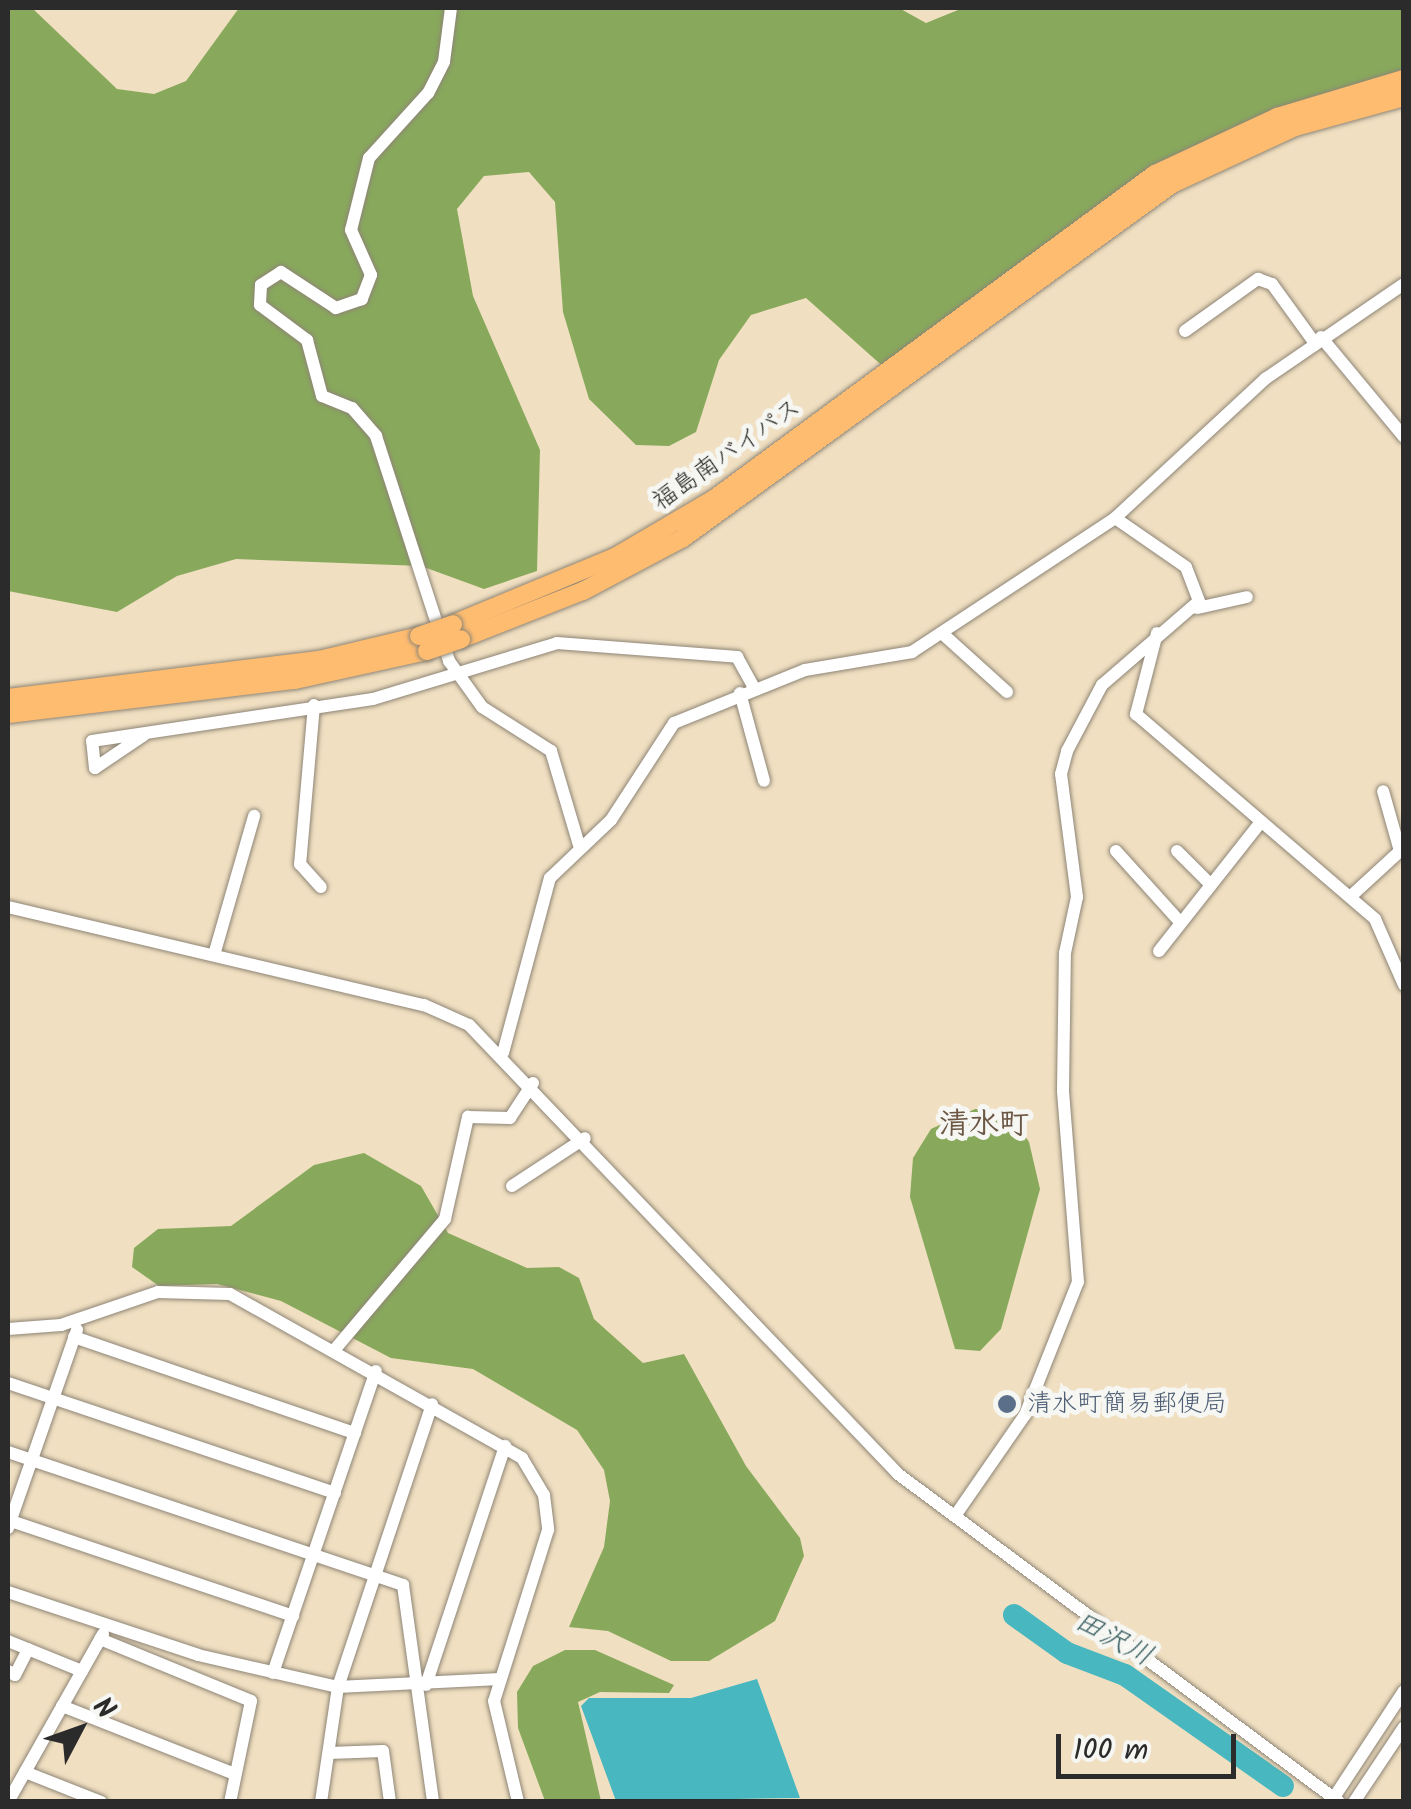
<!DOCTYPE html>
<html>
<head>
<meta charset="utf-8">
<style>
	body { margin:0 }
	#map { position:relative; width:1411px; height:1809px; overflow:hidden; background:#f0dfc1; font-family:Kalam,"Klee One",sans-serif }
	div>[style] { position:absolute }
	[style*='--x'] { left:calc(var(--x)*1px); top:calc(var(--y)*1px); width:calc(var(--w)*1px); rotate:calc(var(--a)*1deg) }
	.forest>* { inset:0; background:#88a95c }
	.water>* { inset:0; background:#48b7bf }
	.river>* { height:22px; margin:-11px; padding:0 11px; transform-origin:11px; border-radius:11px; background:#48b7bf }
	.roads { filter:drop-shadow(0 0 2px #8e8576) drop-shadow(0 0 2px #8e8576) }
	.minor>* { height:12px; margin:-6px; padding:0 6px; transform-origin:6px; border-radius:6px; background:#fff }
	.highway>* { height:18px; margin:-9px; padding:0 9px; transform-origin:9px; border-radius:9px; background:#febc70 }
	.bridges { filter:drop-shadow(0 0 2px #8e8576) drop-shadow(0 0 2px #8e8576) }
	.highway-bridge>* { height:18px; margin:-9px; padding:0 9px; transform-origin:9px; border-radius:9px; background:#febc70 }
	.dots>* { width:28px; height:28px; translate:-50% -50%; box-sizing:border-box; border:5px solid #f6f6f2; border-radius:50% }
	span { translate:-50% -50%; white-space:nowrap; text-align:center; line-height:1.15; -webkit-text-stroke:10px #f6f6f2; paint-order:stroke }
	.street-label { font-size:25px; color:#2b2b2b }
	.service-label { font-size:25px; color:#4e5e75 }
	.left { translate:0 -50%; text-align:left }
	.water-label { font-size:28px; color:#355c5f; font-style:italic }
	.quarter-label { font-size:30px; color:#6b5744; font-weight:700 }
	.frame { position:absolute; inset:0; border:10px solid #2b2b2b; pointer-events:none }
	.north { position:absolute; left:30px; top:1679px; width:100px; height:100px; -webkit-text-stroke:8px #f6f6f2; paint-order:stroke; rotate:49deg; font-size:28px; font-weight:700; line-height:40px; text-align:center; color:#2b2b2b }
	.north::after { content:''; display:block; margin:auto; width:35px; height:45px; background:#2b2b2b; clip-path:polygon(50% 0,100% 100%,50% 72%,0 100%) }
	.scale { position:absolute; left:1056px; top:1734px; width:180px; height:45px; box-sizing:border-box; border:5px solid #2b2b2b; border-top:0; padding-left:12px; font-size:30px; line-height:35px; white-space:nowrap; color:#2b2b2b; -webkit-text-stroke:8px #f6f6f2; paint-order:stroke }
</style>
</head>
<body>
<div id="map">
	<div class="forest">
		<div style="clip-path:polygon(8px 8px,32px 8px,117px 89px,154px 94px,186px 81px,239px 8px,899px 8px,926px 23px,963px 8px,1403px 8px,1403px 74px,1161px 168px,887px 370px,806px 298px,751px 315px,719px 360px,696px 432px,669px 446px,636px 445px,589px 399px,563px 312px,555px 202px,529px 172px,484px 176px,457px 209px,473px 296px,540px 450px,537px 571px,484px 589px,421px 566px,236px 559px,177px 576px,117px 612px,8px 591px)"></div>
		<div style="clip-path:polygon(975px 1109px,1008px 1111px,1029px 1142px,1040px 1189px,1001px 1329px,980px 1351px,955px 1349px,910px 1197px,913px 1158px,931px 1129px)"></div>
		<div style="clip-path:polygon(364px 1153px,421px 1186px,448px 1233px,527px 1268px,559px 1267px,579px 1278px,594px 1319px,643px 1363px,684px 1354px,746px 1466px,800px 1538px,804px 1556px,775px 1621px,709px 1661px,671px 1661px,608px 1631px,569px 1627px,604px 1547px,610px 1501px,604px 1470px,577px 1430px,473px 1369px,391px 1358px,281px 1301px,217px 1284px,159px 1286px,132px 1267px,134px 1248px,158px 1229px,231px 1226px,314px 1165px)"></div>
		<div style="clip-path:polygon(565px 1650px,595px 1650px,674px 1685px,669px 1693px,600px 1692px,578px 1702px,601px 1801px,545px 1801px,518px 1728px,517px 1692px,533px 1666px)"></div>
	</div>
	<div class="water">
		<div style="clip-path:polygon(757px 1679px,800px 1798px,616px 1801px,581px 1706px,589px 1698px,691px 1698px)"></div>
	</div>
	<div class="river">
		<div style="--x:1014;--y:1615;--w:65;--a:35.6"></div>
		<div style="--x:1067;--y:1653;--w:62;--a:20.8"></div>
		<div style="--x:1125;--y:1675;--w:193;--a:35.1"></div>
	</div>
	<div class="roads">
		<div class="minor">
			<div style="--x:451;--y:8;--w:54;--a:97.4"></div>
			<div style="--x:444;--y:62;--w:35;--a:117"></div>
			<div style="--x:428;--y:93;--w:88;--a:132.2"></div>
			<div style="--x:369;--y:158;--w:74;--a:104"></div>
			<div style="--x:351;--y:230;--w:49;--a:66"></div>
			<div style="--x:371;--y:275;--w:26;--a:111"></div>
			<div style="--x:362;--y:299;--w:28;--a:161"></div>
			<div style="--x:336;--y:308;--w:66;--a:-146.8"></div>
			<div style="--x:281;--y:272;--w:24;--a:147"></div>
			<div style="--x:261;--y:285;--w:20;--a:93"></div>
			<div style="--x:260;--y:305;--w:59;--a:36.7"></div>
			<div style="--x:307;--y:340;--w:58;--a:75"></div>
			<div style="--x:322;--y:396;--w:32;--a:22"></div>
			<div style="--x:352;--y:408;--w:37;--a:49"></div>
			<div style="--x:376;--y:436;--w:237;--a:72"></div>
			<div style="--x:449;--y:661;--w:57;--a:54.3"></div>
			<div style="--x:482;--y:707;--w:82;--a:32.5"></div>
			<div style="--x:551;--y:751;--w:98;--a:73.4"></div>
			<div style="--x:1185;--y:331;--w:90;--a:-35.5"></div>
			<div style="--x:1258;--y:279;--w:15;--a:20"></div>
			<div style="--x:1272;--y:284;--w:72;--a:54.1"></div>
			<div style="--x:1321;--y:337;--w:130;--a:50.3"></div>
			<div style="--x:1197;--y:608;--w:51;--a:-12.4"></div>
			<div style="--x:1157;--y:633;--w:84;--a:104.5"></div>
			<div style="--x:1136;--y:714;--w:315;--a:40.6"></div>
			<div style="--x:1375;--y:919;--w:72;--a:66.3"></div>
			<div style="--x:944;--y:635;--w:85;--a:42.1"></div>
			<div style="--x:740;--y:693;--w:91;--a:74.7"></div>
			<div style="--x:314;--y:705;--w:160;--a:95"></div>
			<div style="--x:300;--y:864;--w:31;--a:48"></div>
			<div style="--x:144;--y:735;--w:59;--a:146"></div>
			<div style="--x:95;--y:768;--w:27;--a:-96"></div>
			<div style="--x:92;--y:741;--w:284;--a:-8.5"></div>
			<div style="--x:373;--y:699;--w:192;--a:-16.9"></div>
			<div style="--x:557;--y:643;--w:181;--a:4.4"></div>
			<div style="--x:737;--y:657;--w:35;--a:61"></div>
			<div style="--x:1116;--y:851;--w:96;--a:48"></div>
			<div style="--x:1177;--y:851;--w:45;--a:45"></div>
			<div style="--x:1350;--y:897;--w:68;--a:-42.6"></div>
			<div style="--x:1400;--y:851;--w:62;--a:-105.8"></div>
			<div style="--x:8;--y:907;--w:427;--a:13.3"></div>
			<div style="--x:424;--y:1005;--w:49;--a:24"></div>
			<div style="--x:469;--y:1025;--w:621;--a:46.3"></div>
			<div style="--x:898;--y:1474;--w:550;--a:36.64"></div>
			<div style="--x:1159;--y:951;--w:164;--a:-51.7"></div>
			<div style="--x:214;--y:955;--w:145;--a:-73.9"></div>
			<div style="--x:503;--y:1053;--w:181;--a:-75"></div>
			<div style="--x:550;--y:878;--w:84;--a:-43.6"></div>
			<div style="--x:611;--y:820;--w:116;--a:-57"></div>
			<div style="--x:674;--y:723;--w:141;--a:-22"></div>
			<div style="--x:805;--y:670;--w:109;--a:-9.5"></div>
			<div style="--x:912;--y:652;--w:243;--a:-33.4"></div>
			<div style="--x:512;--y:1186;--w:87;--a:-33.3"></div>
			<div style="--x:8;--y:1329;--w:53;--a:-4.3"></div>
			<div style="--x:61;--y:1325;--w:102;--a:-18.8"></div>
			<div style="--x:158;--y:1292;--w:72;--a:1.6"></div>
			<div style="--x:230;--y:1294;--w:335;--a:29.3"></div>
			<div style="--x:522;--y:1458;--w:43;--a:59.3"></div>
			<div style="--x:544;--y:1495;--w:35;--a:83"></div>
			<div style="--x:548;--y:1530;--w:179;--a:107.5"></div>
			<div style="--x:494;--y:1701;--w:104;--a:76.6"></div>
			<div style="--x:74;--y:1337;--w:297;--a:18.9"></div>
			<div style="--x:336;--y:1348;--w:169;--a:-49.8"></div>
			<div style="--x:445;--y:1219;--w:105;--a:-77.3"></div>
			<div style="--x:468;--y:1117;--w:42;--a:1.4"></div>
			<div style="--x:510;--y:1118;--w:42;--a:-56.7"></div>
			<div style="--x:8;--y:1383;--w:345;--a:18.6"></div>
			<div style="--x:8;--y:1452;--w:417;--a:18.6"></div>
			<div style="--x:403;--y:1585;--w:219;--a:82.1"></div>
			<div style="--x:955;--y:1516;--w:123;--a:-55.3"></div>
			<div style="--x:1025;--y:1415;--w:143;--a:-68.3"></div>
			<div style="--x:1078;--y:1282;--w:192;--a:-94.5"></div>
			<div style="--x:1063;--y:1091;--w:138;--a:-89.2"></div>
			<div style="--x:1065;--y:953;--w:57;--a:-77.9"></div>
			<div style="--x:1077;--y:897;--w:124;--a:-97.4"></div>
			<div style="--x:1061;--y:774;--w:24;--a:-75"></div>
			<div style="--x:1067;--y:751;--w:75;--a:-62.1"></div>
			<div style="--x:1102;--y:685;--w:128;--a:-40.9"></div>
			<div style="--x:1199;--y:601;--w:36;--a:-111"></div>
			<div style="--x:1186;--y:567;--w:86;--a:-145.4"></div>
			<div style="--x:1115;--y:518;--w:205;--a:-42.8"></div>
			<div style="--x:1265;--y:379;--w:168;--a:-34.4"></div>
			<div style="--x:8;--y:1520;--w:301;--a:18.6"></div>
			<div style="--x:8;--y:1528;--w:210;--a:-70.8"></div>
			<div style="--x:8;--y:1592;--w:200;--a:18.3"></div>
			<div style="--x:198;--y:1655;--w:144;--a:12.9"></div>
			<div style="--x:338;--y:1687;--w:161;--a:-2.8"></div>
			<div style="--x:100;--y:1639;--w:163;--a:22.3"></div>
			<div style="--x:251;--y:1701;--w:103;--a:101.7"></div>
			<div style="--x:8;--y:1641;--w:80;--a:22.1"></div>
			<div style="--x:8;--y:1671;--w:8;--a:30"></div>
			<div style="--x:15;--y:1675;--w:29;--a:-63"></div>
			<div style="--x:273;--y:1673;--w:319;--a:-71.2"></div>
			<div style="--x:426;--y:1685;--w:252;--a:-71.7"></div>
			<div style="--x:62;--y:1706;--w:186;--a:21.5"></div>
			<div style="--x:329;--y:1753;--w:54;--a:-2.1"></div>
			<div style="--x:383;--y:1751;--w:51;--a:82.2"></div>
			<div style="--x:25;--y:1772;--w:82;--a:21.5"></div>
			<div style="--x:8;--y:1802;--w:193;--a:-60.5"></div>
			<div style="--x:321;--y:1802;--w:116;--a:-81.6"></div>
			<div style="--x:338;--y:1687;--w:298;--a:-71.6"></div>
			<div style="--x:1331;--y:1802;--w:133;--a:-56.7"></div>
			<div style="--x:1354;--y:1802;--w:90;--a:-56.3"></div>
		</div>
		<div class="highway">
			<div style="--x:453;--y:624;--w:175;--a:-22.5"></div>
			<div style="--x:615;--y:557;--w:115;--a:-30.4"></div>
			<div style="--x:714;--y:499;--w:548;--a:-36.39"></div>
			<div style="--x:1155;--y:174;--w:135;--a:-25"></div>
			<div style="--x:1277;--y:117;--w:133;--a:-16.7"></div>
			<div style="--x:461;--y:639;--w:131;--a:-21.5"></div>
			<div style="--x:583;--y:591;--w:113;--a:-27.9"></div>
			<div style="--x:683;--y:538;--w:604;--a:-35.9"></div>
			<div style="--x:1172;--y:184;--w:136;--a:-24.9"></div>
			<div style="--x:1295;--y:127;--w:113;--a:-15.4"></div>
			<div style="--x:8;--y:698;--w:313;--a:-7"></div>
			<div style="--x:319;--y:660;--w:103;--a:-13.5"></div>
			<div style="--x:8;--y:714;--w:289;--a:-6.8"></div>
			<div style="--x:295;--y:680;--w:135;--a:-12.4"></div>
		</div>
	</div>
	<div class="bridges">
		<div class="highway-bridge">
			<div style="--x:419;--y:636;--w:36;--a:-19"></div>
			<div style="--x:427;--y:651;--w:36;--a:-19"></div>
		</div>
	</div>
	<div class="dots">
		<div style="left:1007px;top:1404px;background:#5c6f8a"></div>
	</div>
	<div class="street-label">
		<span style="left:727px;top:455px;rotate:-35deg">福島南バイパス</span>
	</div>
	<div class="service-label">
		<span class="left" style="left:1027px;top:1404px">清水町簡易郵便局</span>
	</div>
	<div class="water-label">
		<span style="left:1113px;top:1640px;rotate:28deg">田沢川</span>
	</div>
	<div class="quarter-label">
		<span style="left:984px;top:1125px">清水町</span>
	</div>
	<div class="frame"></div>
	<div class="north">N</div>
	<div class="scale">100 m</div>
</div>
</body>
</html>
